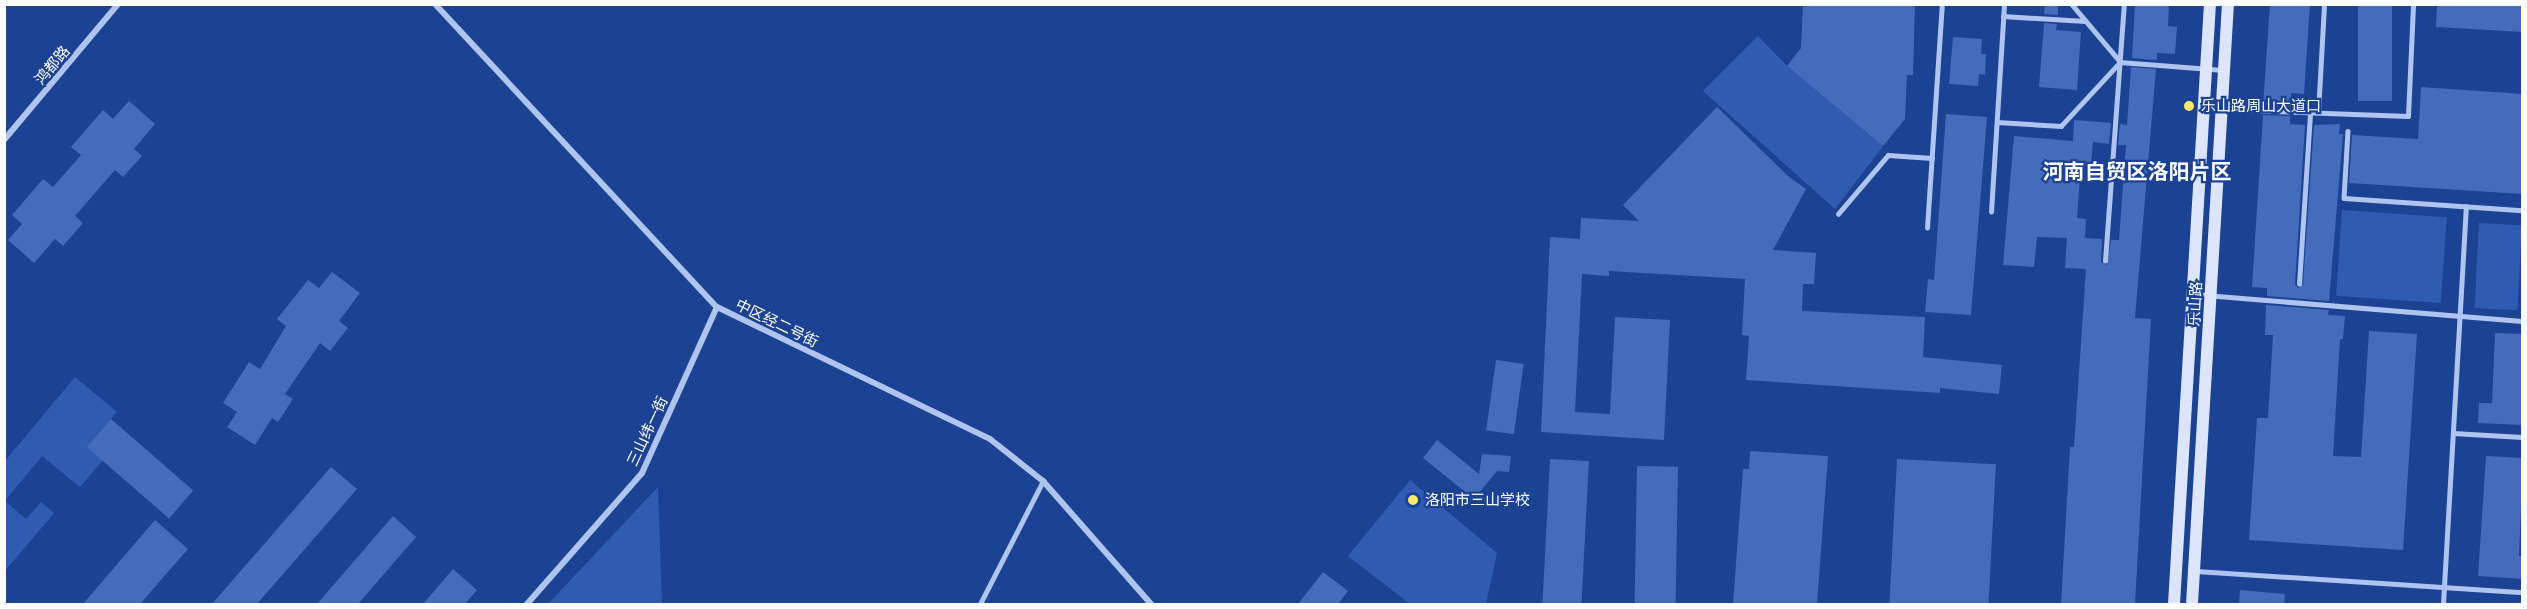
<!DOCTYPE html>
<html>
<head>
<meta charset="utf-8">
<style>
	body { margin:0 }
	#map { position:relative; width:2527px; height:609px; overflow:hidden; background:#1c4294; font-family:"PT Sans Narrow","Noto Sans SC",sans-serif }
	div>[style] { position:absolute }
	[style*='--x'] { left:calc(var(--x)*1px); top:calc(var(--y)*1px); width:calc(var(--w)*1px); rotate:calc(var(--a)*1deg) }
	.green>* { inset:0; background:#305bb2; transform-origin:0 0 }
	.building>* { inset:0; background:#456bbb; transform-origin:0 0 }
	.path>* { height:3px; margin-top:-1.5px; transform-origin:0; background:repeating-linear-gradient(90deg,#afc4ef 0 3px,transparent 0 7.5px) }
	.lane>* { height:4.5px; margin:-2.25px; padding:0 2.25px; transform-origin:2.25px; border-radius:2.25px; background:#afc4ef }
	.street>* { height:6px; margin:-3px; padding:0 3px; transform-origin:3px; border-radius:3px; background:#afc4ef }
	.secondary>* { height:12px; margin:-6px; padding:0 6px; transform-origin:6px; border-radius:6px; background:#dce5fb }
	.dots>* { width:16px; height:16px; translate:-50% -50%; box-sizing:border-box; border:3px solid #1c4294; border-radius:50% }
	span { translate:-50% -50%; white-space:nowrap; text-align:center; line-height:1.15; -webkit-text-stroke:4.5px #1c4294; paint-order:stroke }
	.street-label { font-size:15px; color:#fff }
	.poi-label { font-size:15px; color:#fff }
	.left { translate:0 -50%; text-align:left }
	.district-label { font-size:21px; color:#fff; font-weight:700 }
	.frame { position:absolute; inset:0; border:6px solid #fff; pointer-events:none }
</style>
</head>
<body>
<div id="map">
	<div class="green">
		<div style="clip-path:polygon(1758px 36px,1787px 66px,1883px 146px,1835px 209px,1703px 91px)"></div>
		<div style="left:2342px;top:210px;width:105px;height:86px;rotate:4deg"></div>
		<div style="left:2479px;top:223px;width:43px;height:85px;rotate:3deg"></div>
		<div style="clip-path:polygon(75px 377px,117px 412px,87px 447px,103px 460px,80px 487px,42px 456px,5px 501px,26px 519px,41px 502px,54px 513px,5px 571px,5px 461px)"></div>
		<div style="clip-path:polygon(1410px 480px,1497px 553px,1486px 604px,1410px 604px,1348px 556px)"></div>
		<div style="clip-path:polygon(658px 487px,662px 604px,548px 604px)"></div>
	</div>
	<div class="building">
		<div style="clip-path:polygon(1803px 4px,1915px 4px,1913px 75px,1907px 75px,1905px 119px,1883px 146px,1787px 66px,1801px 48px)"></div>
		<div style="clip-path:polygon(2045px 4px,2058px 4px,2058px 15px,2044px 14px)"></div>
		<div style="clip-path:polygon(2135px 4px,2169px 4px,2168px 26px,2177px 27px,2175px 54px,2157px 53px,2157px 60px,2132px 58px)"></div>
		<div style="clip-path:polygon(2270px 4px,2310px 4px,2304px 94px,2291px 93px,2291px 107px,2263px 106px)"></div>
		<div style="left:2358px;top:4px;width:34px;height:97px"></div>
		<div style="clip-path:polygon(2437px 4px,2523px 4px,2523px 32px,2436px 27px)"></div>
		<div style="clip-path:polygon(2044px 23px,2057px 24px,2056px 30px,2081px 32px,2077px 90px,2039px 87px)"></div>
		<div style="clip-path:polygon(1953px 37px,1982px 39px,1981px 54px,1986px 54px,1985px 75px,1979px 74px,1978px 86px,1949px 84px)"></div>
		<div style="clip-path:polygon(2131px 67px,2156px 69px,2135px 318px,2151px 319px,2135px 604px,2061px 604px,2070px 447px,2074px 447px,2086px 269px,2065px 268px,2067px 238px,2037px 237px,2034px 267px,2003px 265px,2014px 136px,2073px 141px,2074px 120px,2111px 123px,2109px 144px,2093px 142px,2091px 164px,2081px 164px,2077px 218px,2086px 219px,2085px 238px,2102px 239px,2101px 262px,2107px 265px,2111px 240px,2119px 240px,2126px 145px,2118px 145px,2120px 124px,2127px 125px)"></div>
		<div style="clip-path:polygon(2421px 87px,2523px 94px,2523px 194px,2349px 183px,2352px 135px,2418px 139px)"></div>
		<div style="clip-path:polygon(129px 101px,155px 124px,134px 149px,142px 156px,123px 177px,115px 170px,75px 216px,83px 223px,63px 246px,55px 239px,34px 263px,8px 240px,22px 224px,12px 215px,43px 179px,53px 187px,81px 155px,71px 147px,103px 110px,113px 119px)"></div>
		<div style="clip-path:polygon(1717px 107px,1788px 176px,1806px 189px,1773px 250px,1816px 253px,1814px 284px,1803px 284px,1802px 311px,1925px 317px,1923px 357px,2002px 365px,1999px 394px,1940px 388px,1940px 393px,1746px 380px,1749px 336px,1742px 335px,1745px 279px,1609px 271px,1609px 276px,1582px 274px,1575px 412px,1610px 414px,1615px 317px,1670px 320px,1664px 440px,1541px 432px,1550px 237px,1580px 239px,1581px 218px,1639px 221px,1623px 205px)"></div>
		<div style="clip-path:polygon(1946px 114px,1987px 117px,1971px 315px,1925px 312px,1928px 279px,1934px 280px)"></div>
		<div style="clip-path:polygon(2263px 115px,2290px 116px,2290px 124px,2305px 125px,2295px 284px,2298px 288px,2303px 284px,2314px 125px,2340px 124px,2339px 134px,2343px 134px,2329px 301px,2267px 296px,2267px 288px,2252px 287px)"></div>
		<div style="clip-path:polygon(332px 272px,360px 293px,339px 321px,348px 328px,330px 351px,320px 343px,285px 394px,293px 399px,278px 422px,272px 418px,255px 445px,227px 427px,237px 412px,223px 403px,249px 362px,260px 369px,286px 326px,277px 319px,308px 280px,319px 288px)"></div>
		<div style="clip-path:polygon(2266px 305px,2329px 310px,2328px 315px,2345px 316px,2343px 339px,2340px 339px,2333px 456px,2361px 457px,2369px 331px,2417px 334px,2403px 550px,2249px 540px,2257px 418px,2268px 418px,2273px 335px,2265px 335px)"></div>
		<div style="clip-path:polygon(2495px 333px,2523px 334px,2523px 425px,2478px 423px,2479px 403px,2492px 403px)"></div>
		<div style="left:1496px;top:360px;width:28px;height:71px;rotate:8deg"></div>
		<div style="left:111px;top:419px;width:109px;height:37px;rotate:41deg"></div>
		<div style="clip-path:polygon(1437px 440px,1479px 474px,1482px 454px,1511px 456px,1509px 472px,1497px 471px,1474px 499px,1423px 458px)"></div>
		<div style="clip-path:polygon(1750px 451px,1828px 456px,1817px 604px,1733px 604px,1743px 469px,1749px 469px)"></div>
		<div style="clip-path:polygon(2486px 456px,2523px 458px,2519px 556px,2523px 556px,2523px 579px,2478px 576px)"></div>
		<div style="left:1550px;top:459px;width:39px;height:145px;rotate:3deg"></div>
		<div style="left:1897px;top:459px;width:99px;height:145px;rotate:3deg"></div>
		<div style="left:1637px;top:466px;width:41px;height:138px;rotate:1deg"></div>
		<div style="clip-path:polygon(331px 467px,357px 489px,257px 604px,212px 604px)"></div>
		<div style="clip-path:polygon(393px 516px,416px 537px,358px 604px,317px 604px)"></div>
		<div style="clip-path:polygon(155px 520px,188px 549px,140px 604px,83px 604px)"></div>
		<div style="clip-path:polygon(453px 569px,477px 590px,465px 604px,423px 604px)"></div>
		<div style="clip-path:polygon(1323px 572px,1348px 591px,1338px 604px,1298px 604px)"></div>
		<div style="clip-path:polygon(2240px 590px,2285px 594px,2284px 604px,2239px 604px)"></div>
	</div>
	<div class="path">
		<div style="--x:4;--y:603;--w:2;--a:27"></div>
	</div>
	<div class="lane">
		<div style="--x:2003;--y:16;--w:82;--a:3.5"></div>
		<div style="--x:2120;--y:62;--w:103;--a:4.4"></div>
		<div style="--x:2223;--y:109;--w:185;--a:2.2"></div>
		<div style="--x:2408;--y:116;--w:112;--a:-87.4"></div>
		<div style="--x:2318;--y:113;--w:109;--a:-86.8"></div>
		<div style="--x:1997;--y:122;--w:64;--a:3.6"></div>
		<div style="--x:2061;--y:126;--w:87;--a:-47.3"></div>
		<div style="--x:2120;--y:62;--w:76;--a:-130.2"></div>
		<div style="--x:2348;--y:131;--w:67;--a:93.4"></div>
		<div style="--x:2344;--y:198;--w:178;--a:3.9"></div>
		<div style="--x:1991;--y:212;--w:208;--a:-86.4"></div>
		<div style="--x:1838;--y:214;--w:77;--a:-49.7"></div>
		<div style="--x:1888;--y:155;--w:44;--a:3.9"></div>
		<div style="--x:1927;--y:228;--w:225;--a:-86.2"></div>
		<div style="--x:2105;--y:261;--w:258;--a:-85.8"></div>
		<div style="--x:2299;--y:284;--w:171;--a:-86.3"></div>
		<div style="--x:2193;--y:294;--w:330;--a:4.7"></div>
		<div style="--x:2453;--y:433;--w:69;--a:3.3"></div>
		<div style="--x:2196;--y:571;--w:327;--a:3.7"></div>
		<div style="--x:980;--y:604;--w:138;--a:-62.9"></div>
		<div style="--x:2443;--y:604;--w:398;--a:-86.7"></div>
	</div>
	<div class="street">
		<div style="--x:435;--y:4;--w:414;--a:47.1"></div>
		<div style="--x:717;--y:307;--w:303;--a:25.8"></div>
		<div style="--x:990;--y:439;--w:68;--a:38.4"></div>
		<div style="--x:1043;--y:481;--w:164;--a:48.7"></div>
		<div style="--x:4;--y:140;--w:177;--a:-50"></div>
		<div style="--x:527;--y:604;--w:174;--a:-48.7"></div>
		<div style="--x:642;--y:473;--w:182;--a:-65.7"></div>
	</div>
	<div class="secondary">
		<div style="--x:2174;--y:604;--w:601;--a:-86.57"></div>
		<div style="--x:2192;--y:604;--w:601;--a:-86.57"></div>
	</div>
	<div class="dots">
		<div style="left:2189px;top:106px;background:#ffe66d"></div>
		<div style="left:1413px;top:500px;background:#ffe66d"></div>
	</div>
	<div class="street-label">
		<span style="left:52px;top:65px;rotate:-50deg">鸿都路</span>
		<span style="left:2195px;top:304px;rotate:-87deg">乐山路</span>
		<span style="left:777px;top:323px;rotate:26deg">中区经二号街</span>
		<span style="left:647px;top:431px;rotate:-65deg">三山纬一街</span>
	</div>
	<div class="poi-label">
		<span class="left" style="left:2201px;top:106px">乐山路周山大道口</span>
		<span class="left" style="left:1425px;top:500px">洛阳市三山学校</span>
	</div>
	<div class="district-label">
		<span style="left:2137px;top:172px">河南自贸区洛阳片区</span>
	</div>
	<div class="frame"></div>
</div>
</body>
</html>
